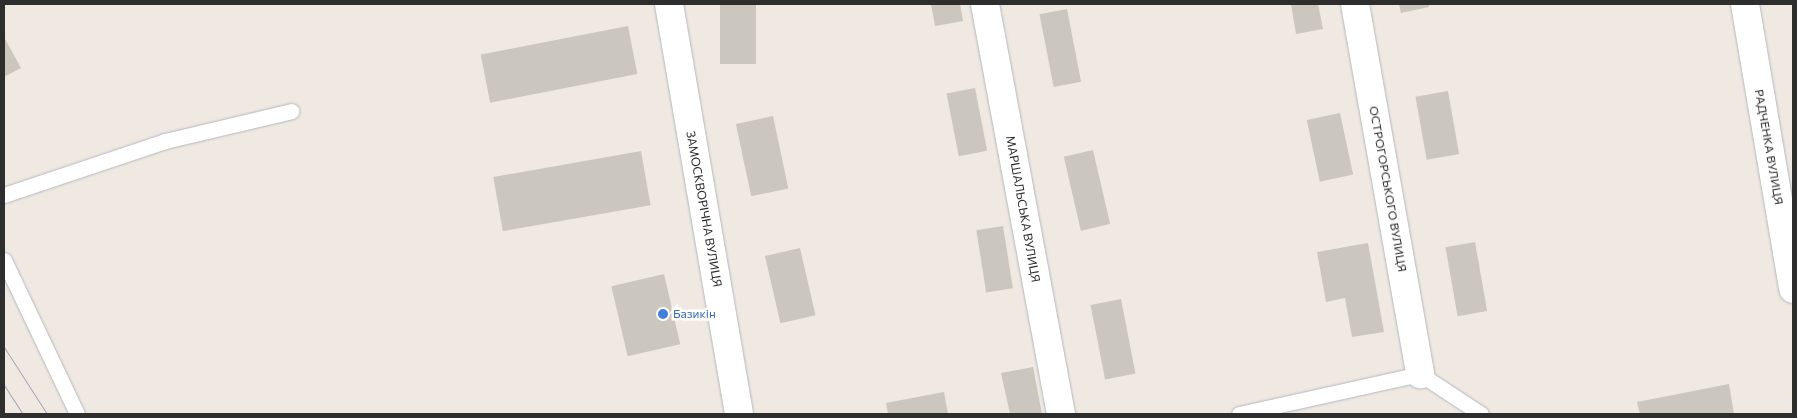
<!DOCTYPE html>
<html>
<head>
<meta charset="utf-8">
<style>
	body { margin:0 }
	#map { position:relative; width:1797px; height:418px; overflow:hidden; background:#efe9e1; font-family:Commissioner,sans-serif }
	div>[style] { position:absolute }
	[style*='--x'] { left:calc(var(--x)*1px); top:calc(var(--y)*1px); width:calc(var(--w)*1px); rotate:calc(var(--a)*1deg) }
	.building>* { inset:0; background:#cbc7bf; transform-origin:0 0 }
	.roads { filter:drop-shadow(0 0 1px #b4b7c1) drop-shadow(0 0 1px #b4b7c1) }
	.service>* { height:15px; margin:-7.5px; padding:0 7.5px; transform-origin:7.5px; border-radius:7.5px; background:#fff }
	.minor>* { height:28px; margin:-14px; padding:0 14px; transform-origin:14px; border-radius:14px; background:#fff }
	.tram>* { height:1px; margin:-0.5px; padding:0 0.5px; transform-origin:0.5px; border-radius:0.5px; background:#a3a6b8 }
	.dots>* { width:14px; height:14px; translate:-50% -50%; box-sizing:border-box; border:2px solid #fff; border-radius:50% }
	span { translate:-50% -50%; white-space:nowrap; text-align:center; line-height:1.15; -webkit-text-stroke:5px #fff; paint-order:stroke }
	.street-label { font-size:12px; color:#2e2e2e }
	.shop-label { font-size:12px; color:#366cbe }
	.left { translate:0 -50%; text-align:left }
	.frame { position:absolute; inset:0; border:5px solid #2e2e2e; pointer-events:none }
</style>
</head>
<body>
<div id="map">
	<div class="building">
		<div style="left:720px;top:4px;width:36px;height:60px"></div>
		<div style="clip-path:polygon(931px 4px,960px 4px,963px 21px,935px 26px)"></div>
		<div style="clip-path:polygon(1291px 4px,1318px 4px,1323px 29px,1296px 34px)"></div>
		<div style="clip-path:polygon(1399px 4px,1429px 4px,1429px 7px,1401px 13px)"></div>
		<div style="left:1067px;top:9px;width:74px;height:28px;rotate:79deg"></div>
		<div style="left:628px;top:26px;width:49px;height:150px;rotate:79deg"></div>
		<div style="clip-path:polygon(4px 37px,21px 68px,4px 77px)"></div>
		<div style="left:975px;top:88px;width:64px;height:29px;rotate:79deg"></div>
		<div style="left:1448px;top:91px;width:64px;height:33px;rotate:80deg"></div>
		<div style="left:1340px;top:113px;width:63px;height:34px;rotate:78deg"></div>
		<div style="left:773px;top:116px;width:74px;height:38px;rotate:78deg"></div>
		<div style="left:1093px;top:150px;width:76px;height:30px;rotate:77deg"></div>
		<div style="left:641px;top:151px;width:55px;height:150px;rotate:80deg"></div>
		<div style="left:1003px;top:226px;width:63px;height:27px;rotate:81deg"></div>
		<div style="left:1475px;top:242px;width:70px;height:30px;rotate:80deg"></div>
		<div style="clip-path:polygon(1368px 243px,1384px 332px,1352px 337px,1345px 298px,1326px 302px,1317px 252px)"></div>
		<div style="left:800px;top:248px;width:69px;height:36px;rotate:77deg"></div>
		<div style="left:664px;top:274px;width:72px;height:54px;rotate:77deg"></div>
		<div style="left:1121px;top:299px;width:76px;height:31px;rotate:79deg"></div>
		<div style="clip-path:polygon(1033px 367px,1042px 414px,1010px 414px,1001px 373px)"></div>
		<div style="clip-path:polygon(1729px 384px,1734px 414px,1640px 414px,1637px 402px)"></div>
		<div style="clip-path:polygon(944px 392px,948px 414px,888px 414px,886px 403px)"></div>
	</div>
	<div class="roads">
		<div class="service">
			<div style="--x:4;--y:195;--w:170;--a:-18.5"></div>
			<div style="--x:165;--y:141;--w:130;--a:-13.3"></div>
			<div style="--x:4;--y:260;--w:170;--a:64.6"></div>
			<div style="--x:1239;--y:414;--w:185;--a:-12.5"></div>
			<div style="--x:1420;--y:374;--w:73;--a:33.3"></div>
		</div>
		<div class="minor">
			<div style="--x:669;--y:4;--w:416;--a:80.3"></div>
			<div style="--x:985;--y:4;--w:417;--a:79.5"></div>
			<div style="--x:1355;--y:4;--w:376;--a:80"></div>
			<div style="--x:1745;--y:4;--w:289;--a:80.4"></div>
		</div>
	</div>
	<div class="tram">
		<div style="--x:4;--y:347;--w:80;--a:57.3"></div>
		<div style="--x:4;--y:385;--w:35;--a:57"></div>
	</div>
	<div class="dots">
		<div style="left:663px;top:314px;background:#3f7fe0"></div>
	</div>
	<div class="street-label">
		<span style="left:1769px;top:147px;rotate:80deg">РАДЧЕНКА ВУЛИЦЯ</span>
		<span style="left:1388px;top:189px;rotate:80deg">ОСТРОГОРСЬКОГО ВУЛИЦЯ</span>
		<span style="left:704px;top:209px;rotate:80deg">ЗАМОСКВОРІЧНА ВУЛИЦЯ</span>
		<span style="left:1023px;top:209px;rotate:80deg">МАРШАЛЬСЬКА ВУЛИЦЯ</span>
	</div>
	<div class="shop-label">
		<span class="left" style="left:673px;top:314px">Базикін</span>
	</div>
	<div class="frame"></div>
</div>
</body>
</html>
